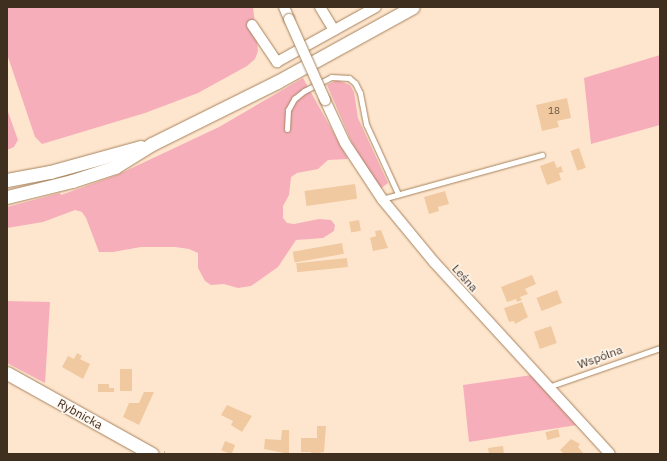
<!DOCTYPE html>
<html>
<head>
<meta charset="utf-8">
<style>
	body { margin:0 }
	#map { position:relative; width:667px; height:461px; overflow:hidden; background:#fee6ce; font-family:"IBM Plex Sans",sans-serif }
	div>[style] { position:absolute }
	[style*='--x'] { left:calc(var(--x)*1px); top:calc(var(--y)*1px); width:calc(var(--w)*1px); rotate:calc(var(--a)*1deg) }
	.green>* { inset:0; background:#f6aeba }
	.building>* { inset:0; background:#f0c9a1; transform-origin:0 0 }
	.path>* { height:2px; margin-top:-1px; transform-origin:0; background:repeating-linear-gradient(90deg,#c4ae99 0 1px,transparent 0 4px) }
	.roads { filter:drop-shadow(0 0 1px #a7835d) drop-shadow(0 0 1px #a7835d) }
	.service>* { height:5px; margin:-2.5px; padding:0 2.5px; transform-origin:2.5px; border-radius:2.5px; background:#fff }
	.minor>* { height:10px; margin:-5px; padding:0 5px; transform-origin:5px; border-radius:5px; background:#fff }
	.secondary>* { height:13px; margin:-6.5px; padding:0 6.5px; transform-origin:6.5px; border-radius:6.5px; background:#fff }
	.bridges { filter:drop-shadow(0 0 1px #a7835d) drop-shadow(0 0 1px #a7835d) }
	.minor-bridge>* { height:10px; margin:-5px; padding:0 5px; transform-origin:5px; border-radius:5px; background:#fff }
	span { translate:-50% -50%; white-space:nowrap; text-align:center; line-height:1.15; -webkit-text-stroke:3px #fef6ee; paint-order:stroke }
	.number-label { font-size:10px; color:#6a5640 }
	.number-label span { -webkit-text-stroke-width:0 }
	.street-label { font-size:12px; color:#3e2f1f }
	.frame { position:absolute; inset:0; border:8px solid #3e2f1f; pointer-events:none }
</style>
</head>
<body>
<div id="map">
	<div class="green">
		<div style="clip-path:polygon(7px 7px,253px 7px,258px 51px,255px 59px,247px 66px,198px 93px,145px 113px,42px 144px,35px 137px,7px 54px)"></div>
		<div style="clip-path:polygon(660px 55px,660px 125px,591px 144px,584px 78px)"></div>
		<div style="clip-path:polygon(303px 78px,348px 159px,328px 160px,318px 169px,297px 173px,291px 177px,289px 195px,283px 206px,283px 218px,287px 223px,294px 224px,319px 219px,331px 220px,335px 225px,334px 231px,323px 238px,296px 240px,278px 267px,251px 286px,238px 288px,224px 284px,211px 285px,205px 281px,198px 268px,198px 253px,189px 249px,175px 247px,141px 247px,113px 252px,99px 252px,86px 218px,82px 212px,75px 210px,43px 222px,7px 228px,7px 207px,60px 193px,61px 195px,117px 175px,219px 127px)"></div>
		<div style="clip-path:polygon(337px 80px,350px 85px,354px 92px,358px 118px,388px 183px,380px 189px,352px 143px,327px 85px)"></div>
		<div style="clip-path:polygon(7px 109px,18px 140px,14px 147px,7px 150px)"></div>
		<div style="clip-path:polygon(7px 301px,50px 302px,45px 383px,7px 363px)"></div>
		<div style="clip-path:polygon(532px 375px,577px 425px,469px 442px,463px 385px)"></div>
	</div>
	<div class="building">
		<div style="clip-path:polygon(567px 98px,571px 118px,557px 121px,559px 127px,542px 131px,536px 105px)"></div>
		<div style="left:579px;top:148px;width:21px;height:9px;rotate:71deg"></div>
		<div style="clip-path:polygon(554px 161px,557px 168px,561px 166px,563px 172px,559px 173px,561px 180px,547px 185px,540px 166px)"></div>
		<div style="left:355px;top:184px;width:15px;height:51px;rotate:82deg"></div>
		<div style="clip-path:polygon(445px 191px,449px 204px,438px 207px,439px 211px,429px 214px,424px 197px)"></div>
		<div style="left:359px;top:220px;width:11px;height:10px;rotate:80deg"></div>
		<div style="clip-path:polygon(381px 230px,388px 248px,373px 251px,370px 238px,376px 236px,375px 231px)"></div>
		<div style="left:342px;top:243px;width:11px;height:50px;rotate:80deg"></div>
		<div style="left:347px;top:258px;width:9px;height:51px;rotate:84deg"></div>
		<div style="clip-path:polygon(532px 275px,536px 284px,525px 289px,528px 294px,520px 297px,522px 300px,517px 302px,516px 299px,507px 302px,501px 287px)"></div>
		<div style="left:557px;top:290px;width:14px;height:22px;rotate:69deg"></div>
		<div style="clip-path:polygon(522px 302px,528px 317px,515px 324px,514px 321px,509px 322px,504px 308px)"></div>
		<div style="left:551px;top:326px;width:18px;height:18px;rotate:71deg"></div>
		<div style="clip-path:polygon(77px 353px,82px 356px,80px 359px,90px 364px,83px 379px,62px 367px,68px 356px,74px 359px)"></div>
		<div style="left:120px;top:369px;width:12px;height:22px"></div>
		<div style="clip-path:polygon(98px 384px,109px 384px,109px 388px,114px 388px,114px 392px,98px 392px)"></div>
		<div style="clip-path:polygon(144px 392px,154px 392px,139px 425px,123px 417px,129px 403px,139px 403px)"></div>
		<div style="clip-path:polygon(227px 405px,252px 416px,242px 432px,231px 425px,233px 421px,221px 415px)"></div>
		<div style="clip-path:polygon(317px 426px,326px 426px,324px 452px,311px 454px,311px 452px,301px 452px,301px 438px,317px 438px)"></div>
		<div style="left:558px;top:429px;width:8px;height:13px;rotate:76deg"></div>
		<div style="clip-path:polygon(282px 430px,289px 430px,289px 454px,264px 449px,265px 439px,281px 440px)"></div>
		<div style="clip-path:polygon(571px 439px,580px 444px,578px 447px,584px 454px,564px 454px,560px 450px)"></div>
		<div style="left:225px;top:441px;width:11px;height:10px;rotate:22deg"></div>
		<div style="clip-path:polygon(503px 446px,504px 454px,489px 454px,488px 448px)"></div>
	</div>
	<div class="path">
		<div style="--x:164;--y:452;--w:4;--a:27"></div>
	</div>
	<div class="roads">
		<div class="service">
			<div style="--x:287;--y:129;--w:19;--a:-87"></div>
			<div style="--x:288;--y:110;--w:13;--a:-61"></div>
			<div style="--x:294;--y:99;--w:13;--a:-39"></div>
			<div style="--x:304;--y:91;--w:30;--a:-27"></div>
			<div style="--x:331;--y:77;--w:18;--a:3"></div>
			<div style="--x:349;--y:78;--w:8;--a:40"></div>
			<div style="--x:355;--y:83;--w:11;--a:63"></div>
			<div style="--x:360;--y:93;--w:32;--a:79"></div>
			<div style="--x:366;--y:124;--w:77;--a:65.4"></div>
			<div style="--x:382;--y:199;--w:166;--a:-15.4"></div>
			<div style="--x:548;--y:387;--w:119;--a:-19.2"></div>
		</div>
		<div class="minor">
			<div style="--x:284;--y:7;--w:13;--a:67"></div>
			<div style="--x:320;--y:7;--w:27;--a:59"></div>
			<div style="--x:252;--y:25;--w:45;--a:56"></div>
			<div style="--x:277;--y:62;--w:113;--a:-29.1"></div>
			<div style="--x:325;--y:100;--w:47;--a:65.1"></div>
			<div style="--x:345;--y:143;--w:67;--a:56.5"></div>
			<div style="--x:382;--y:199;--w:82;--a:50.5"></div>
			<div style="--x:434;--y:262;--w:260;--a:47.5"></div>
		</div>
		<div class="secondary">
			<div style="--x:7;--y:180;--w:44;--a:-10.5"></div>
			<div style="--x:50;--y:172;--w:94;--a:-15.4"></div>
			<div style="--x:7;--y:197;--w:67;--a:-13.8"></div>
			<div style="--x:72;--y:181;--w:45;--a:-18"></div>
			<div style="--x:115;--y:167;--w:44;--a:-31.9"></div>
			<div style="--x:152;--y:144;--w:140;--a:-26.4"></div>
			<div style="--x:277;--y:82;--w:155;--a:-28.9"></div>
			<div style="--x:7;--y:373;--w:166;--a:29.2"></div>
		</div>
	</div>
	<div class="bridges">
		<div class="minor-bridge">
			<div style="--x:289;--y:19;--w:89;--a:66"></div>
		</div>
	</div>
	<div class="number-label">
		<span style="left:554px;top:111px">18</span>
	</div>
	<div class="street-label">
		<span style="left:465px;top:278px;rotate:48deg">Leśna</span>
		<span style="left:600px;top:357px;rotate:-20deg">Wspólna</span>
		<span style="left:80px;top:414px;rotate:29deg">Rybnicka</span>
	</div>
	<div class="frame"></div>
</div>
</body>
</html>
